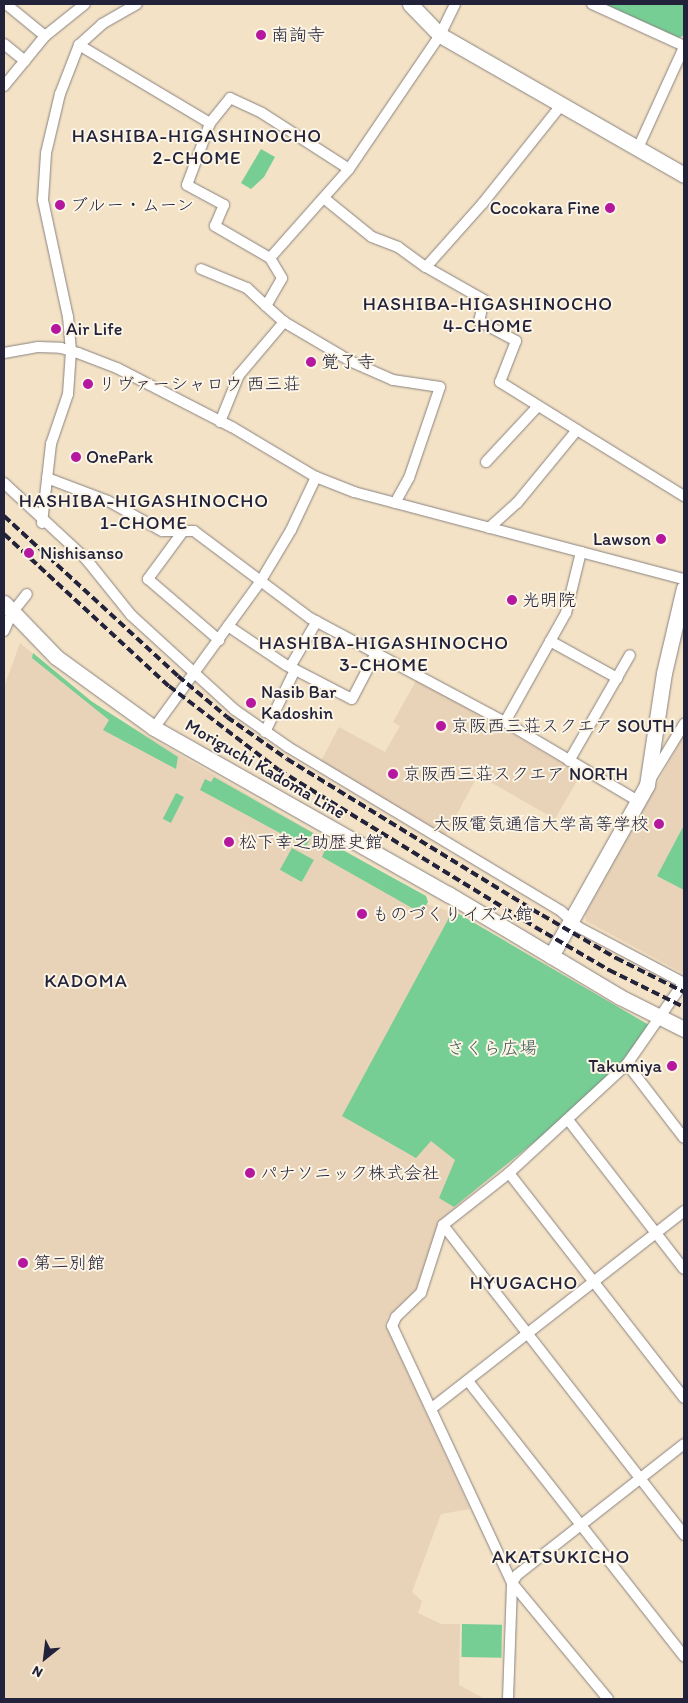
<!DOCTYPE html>
<html>
<head>
<meta charset="utf-8">
<style>
	body { margin:0 }
	#map { position:relative; width:688px; height:1703px; overflow:hidden; background:#f3e2c5; font-family:Itim,"Klee One",sans-serif }
	div>[style] { position:absolute }
	[style*='--x'] { left:calc(var(--x)*1px); top:calc(var(--y)*1px); width:calc(var(--w)*1px); rotate:calc(var(--a)*1deg) }
	.built>* { inset:0; background:#e9d3b8 }
	.green>* { inset:0; background:#76ce94; transform-origin:0 0 }
	.roads { filter:drop-shadow(0 0 1px #8a8280) drop-shadow(0 0 1px #8a8280) }
	.street>* { height:10px; margin:-5px; padding:0 5px; transform-origin:5px; border-radius:5px; background:#fff }
	.secondary>* { height:15px; margin:-7.5px; padding:0 7.5px; transform-origin:7.5px; border-radius:7.5px; background:#fff }
	.rail>* { height:4px; margin-top:-2px; transform-origin:0; background:repeating-linear-gradient(90deg,#22223b 0 8px,transparent 0 12px) }
	.dots>* { width:14px; height:14px; translate:-50% -50%; box-sizing:border-box; border:2px solid #fcf5e5; border-radius:50% }
	span { translate:-50% -50%; white-space:nowrap; text-align:center; line-height:1.15; -webkit-text-stroke:4px #fcf5e5; paint-order:stroke }
	.poi-label { font-size:18px; color:#22223b }
	.left { translate:0 -50%; text-align:left }
	.right { translate:-100% -50%; text-align:right }
	.street-label { font-size:18px; color:#22223b }
	.park-label { font-size:18px; color:#3f5e5a }
	.neighbourhood-label { font-size:19px; color:#22223b; letter-spacing:1px }
	.frame { position:absolute; inset:0; border:5px solid #22223b; pointer-events:none }
	.north { position:absolute; left:20px; top:1633px; width:50px; height:50px; -webkit-text-stroke:4px #fcf5e5; paint-order:stroke; rotate:209deg; font-size:14px; font-weight:700; line-height:20px; text-align:center; color:#22223b }
	.north::after { content:''; display:block; margin:auto; width:18px; height:22px; background:#22223b; clip-path:polygon(50% 0,100% 100%,50% 72%,0 100%) }
</style>
</head>
<body>
<div id="map">
	<div class="built">
		<div style="clip-path:polygon(20px 643px,101px 709px,425px 897px,427px 904px,459px 914px,623px 1060px,538px 1139px,439px 1221px,417px 1289px,388px 1317px,385px 1324px,470px 1509px,441px 1514px,412px 1592px,422px 1601px,418px 1613px,441px 1624px,460px 1624px,459px 1685px,485px 1699px,4px 1699px,4px 687px)"></div>
		<div style="clip-path:polygon(417px 679px,581px 774px,555px 819px,478px 775px,445px 836px,321px 761px,339px 727px,385px 752px,400px 726px,393px 722px)"></div>
		<div style="clip-path:polygon(684px 735px,684px 974px,586px 921px,585px 914px)"></div>
	</div>
	<div class="green">
		<div style="clip-path:polygon(604px 4px,684px 4px,684px 35px,679px 38px)"></div>
		<div style="clip-path:polygon(261px 149px,275px 157px,264px 177px,251px 189px,241px 183px)"></div>
		<div style="clip-path:polygon(33px 653px,91px 701px,178px 757px,176px 769px,103px 730px,109px 720px,32px 658px)"></div>
		<div style="clip-path:polygon(214px 777px,313px 833px,306px 847px,200px 790px,205px 779px,211px 782px)"></div>
		<div style="left:176px;top:793px;width:9px;height:29px;rotate:27deg"></div>
		<div style="clip-path:polygon(684px 825px,684px 890px,657px 876px)"></div>
		<div style="clip-path:polygon(328px 842px,426px 896px,428px 902px,421px 913px,322px 857px)"></div>
		<div style="left:292px;top:848px;width:25px;height:25px;rotate:29deg"></div>
		<div style="clip-path:polygon(451px 914px,459px 914px,649px 1025px,623px 1060px,576px 1108px,454px 1207px,439px 1198px,455px 1160px,431px 1141px,416px 1158px,342px 1116px)"></div>
		<div style="left:462px;top:1624px;width:40px;height:33px;rotate:1deg"></div>
	</div>
	<div class="roads">
		<div class="street">
			<div style="--x:6;--y:4;--w:50;--a:39.4"></div>
			<div style="--x:592;--y:4;--w:101;--a:24.5"></div>
			<div style="--x:4;--y:44;--w:27;--a:39"></div>
			<div style="--x:79;--y:45;--w:152;--a:30.8"></div>
			<div style="--x:4;--y:86;--w:65;--a:-50.6"></div>
			<div style="--x:45;--y:36;--w:51;--a:-38.7"></div>
			<div style="--x:638;--y:148;--w:111;--a:-65.5"></div>
			<div style="--x:325;--y:199;--w:60;--a:39"></div>
			<div style="--x:372;--y:237;--w:28;--a:21"></div>
			<div style="--x:398;--y:247;--w:34;--a:36"></div>
			<div style="--x:426;--y:267;--w:67;--a:29.6"></div>
			<div style="--x:484;--y:300;--w:22;--a:103"></div>
			<div style="--x:479;--y:321;--w:42;--a:28.4"></div>
			<div style="--x:516;--y:341;--w:44;--a:111.3"></div>
			<div style="--x:500;--y:382;--w:91;--a:31.9"></div>
			<div style="--x:270;--y:258;--w:64;--a:-149.8"></div>
			<div style="--x:215;--y:226;--w:23;--a:-67"></div>
			<div style="--x:224;--y:205;--w:42;--a:-151.6"></div>
			<div style="--x:187;--y:185;--w:66;--a:-69.6"></div>
			<div style="--x:210;--y:123;--w:32;--a:-51"></div>
			<div style="--x:230;--y:98;--w:35;--a:25"></div>
			<div style="--x:262;--y:113;--w:103;--a:32.8"></div>
			<div style="--x:426;--y:267;--w:86;--a:-48.3"></div>
			<div style="--x:483;--y:203;--w:127;--a:-51.4"></div>
			<div style="--x:201;--y:269;--w:50;--a:22.4"></div>
			<div style="--x:247;--y:288;--w:26;--a:43"></div>
			<div style="--x:4;--y:353;--w:35;--a:-10"></div>
			<div style="--x:38;--y:347;--w:23;--a:2"></div>
			<div style="--x:61;--y:348;--w:18;--a:16"></div>
			<div style="--x:78;--y:353;--w:42;--a:21"></div>
			<div style="--x:117;--y:368;--w:129;--a:27.2"></div>
			<div style="--x:232;--y:427;--w:98;--a:30.8"></div>
			<div style="--x:316;--y:477;--w:41;--a:21.5"></div>
			<div style="--x:354;--y:492;--w:341;--a:14.8"></div>
			<div style="--x:220;--y:422;--w:51;--a:-68"></div>
			<div style="--x:239;--y:375;--w:70;--a:-49.7"></div>
			<div style="--x:486;--y:462;--w:76;--a:-47.1"></div>
			<div style="--x:47;--y:478;--w:65;--a:20.7"></div>
			<div style="--x:108;--y:501;--w:62;--a:29.1"></div>
			<div style="--x:162;--y:531;--w:32;--a:0"></div>
			<div style="--x:194;--y:531;--w:145;--a:36.9"></div>
			<div style="--x:310;--y:618;--w:221;--a:28.1"></div>
			<div style="--x:505;--y:722;--w:155;--a:30.7"></div>
			<div style="--x:4;--y:483;--w:112;--a:42.8"></div>
			<div style="--x:86;--y:559;--w:72;--a:51.2"></div>
			<div style="--x:131;--y:615;--w:141;--a:42.4"></div>
			<div style="--x:235;--y:710;--w:65;--a:34.9"></div>
			<div style="--x:288;--y:747;--w:318;--a:31"></div>
			<div style="--x:561;--y:911;--w:23;--a:43"></div>
			<div style="--x:578;--y:927;--w:120;--a:27.8"></div>
			<div style="--x:395;--y:503;--w:29;--a:-61"></div>
			<div style="--x:409;--y:478;--w:96;--a:-71.2"></div>
			<div style="--x:440;--y:387;--w:48;--a:-171.5"></div>
			<div style="--x:393;--y:380;--w:45;--a:-156.3"></div>
			<div style="--x:352;--y:362;--w:79;--a:-149.5"></div>
			<div style="--x:284;--y:322;--w:24;--a:-138"></div>
			<div style="--x:266;--y:306;--w:32;--a:-60"></div>
			<div style="--x:282;--y:278;--w:23;--a:-121"></div>
			<div style="--x:270;--y:258;--w:119;--a:-48.4"></div>
			<div style="--x:349;--y:169;--w:162;--a:-55.8"></div>
			<div style="--x:440;--y:35;--w:34;--a:-64"></div>
			<div style="--x:42;--y:523;--w:80;--a:-83.5"></div>
			<div style="--x:51;--y:444;--w:53;--a:-71.2"></div>
			<div style="--x:68;--y:394;--w:43;--a:-86"></div>
			<div style="--x:71;--y:351;--w:34;--a:-95"></div>
			<div style="--x:68;--y:317;--w:120;--a:-102.1"></div>
			<div style="--x:43;--y:200;--w:47;--a:-86.3"></div>
			<div style="--x:46;--y:153;--w:61;--a:-76.7"></div>
			<div style="--x:60;--y:94;--w:53;--a:-68.8"></div>
			<div style="--x:79;--y:45;--w:31;--a:-42"></div>
			<div style="--x:102;--y:24;--w:40;--a:-29.7"></div>
			<div style="--x:489;--y:528;--w:38;--a:-42"></div>
			<div style="--x:517;--y:503;--w:94;--a:-50.6"></div>
			<div style="--x:577;--y:430;--w:126;--a:31.7"></div>
			<div style="--x:184;--y:530;--w:61;--a:126.3"></div>
			<div style="--x:148;--y:579;--w:94;--a:40.7"></div>
			<div style="--x:228;--y:626;--w:70;--a:33.9"></div>
			<div style="--x:286;--y:665;--w:74;--a:27.3"></div>
			<div style="--x:352;--y:699;--w:52;--a:-62.4"></div>
			<div style="--x:4;--y:631;--w:20;--a:-66"></div>
			<div style="--x:12;--y:613;--w:24;--a:-52"></div>
			<div style="--x:550;--y:641;--w:77;--a:28.9"></div>
			<div style="--x:290;--y:667;--w:53;--a:-59.6"></div>
			<div style="--x:505;--y:722;--w:125;--a:-60.8"></div>
			<div style="--x:566;--y:613;--w:63;--a:-76.2"></div>
			<div style="--x:154;--y:728;--w:180;--a:-54"></div>
			<div style="--x:260;--y:582;--w:61;--a:-59.2"></div>
			<div style="--x:291;--y:530;--w:59;--a:-64.7"></div>
			<div style="--x:265;--y:732;--w:69;--a:-64.2"></div>
			<div style="--x:569;--y:761;--w:122;--a:-60.1"></div>
			<div style="--x:650;--y:780;--w:66;--a:-58.7"></div>
			<div style="--x:627;--y:1064;--w:93;--a:52.4"></div>
			<div style="--x:569;--y:1121;--w:187;--a:52.2"></div>
			<div style="--x:509;--y:1173;--w:285;--a:52.1"></div>
			<div style="--x:443;--y:1225;--w:393;--a:52.1"></div>
			<div style="--x:468;--y:1381;--w:350;--a:51.9"></div>
			<div style="--x:432;--y:1408;--w:320;--a:-38"></div>
			<div style="--x:508;--y:1699;--w:116;--a:-88"></div>
			<div style="--x:512;--y:1583;--w:9;--a:-58"></div>
			<div style="--x:517;--y:1575;--w:212;--a:-38.1"></div>
			<div style="--x:608;--y:1699;--w:151;--a:-129.6"></div>
			<div style="--x:512;--y:1583;--w:284;--a:-115"></div>
			<div style="--x:392;--y:1326;--w:10;--a:-66"></div>
			<div style="--x:396;--y:1317;--w:35;--a:-44"></div>
			<div style="--x:421;--y:1293;--w:71;--a:-72.1"></div>
			<div style="--x:443;--y:1225;--w:84;--a:-38.2"></div>
			<div style="--x:509;--y:1173;--w:161;--a:-42.7"></div>
			<div style="--x:627;--y:1064;--w:100;--a:-55.2"></div>
		</div>
		<div class="secondary">
			<div style="--x:410;--y:4;--w:43;--a:45.9"></div>
			<div style="--x:440;--y:35;--w:281;--a:29.8"></div>
			<div style="--x:4;--y:603;--w:75;--a:46.1"></div>
			<div style="--x:56;--y:657;--w:121;--a:35.9"></div>
			<div style="--x:154;--y:728;--w:338;--a:29.5"></div>
			<div style="--x:448;--y:894;--w:200;--a:30.9"></div>
			<div style="--x:620;--y:997;--w:72;--a:26.6"></div>
			<div style="--x:551;--y:956;--w:196;--a:-60.7"></div>
			<div style="--x:647;--y:785;--w:113;--a:-81.4"></div>
			<div style="--x:664;--y:673;--w:87;--a:-76.8"></div>
		</div>
	</div>
	<div class="rail">
		<div style="--x:4;--y:516;--w:236;--a:42.6"></div>
		<div style="--x:178;--y:676;--w:64;--a:39.9"></div>
		<div style="--x:227;--y:717;--w:73;--a:35"></div>
		<div style="--x:287;--y:759;--w:299;--a:31.5"></div>
		<div style="--x:542;--y:915;--w:86;--a:30.2"></div>
		<div style="--x:616;--y:958;--w:76;--a:26.6"></div>
		<div style="--x:4;--y:534;--w:224;--a:42.7"></div>
		<div style="--x:169;--y:686;--w:138;--a:37.4"></div>
		<div style="--x:279;--y:770;--w:300;--a:31.5"></div>
		<div style="--x:535;--y:927;--w:86;--a:30.2"></div>
		<div style="--x:609;--y:970;--w:84;--a:26.3"></div>
	</div>
	<div class="dots">
		<div style="left:261px;top:35px;background:#b5179e"></div>
		<div style="left:60px;top:205px;background:#b5179e"></div>
		<div style="left:610px;top:208px;background:#b5179e"></div>
		<div style="left:56px;top:329px;background:#b5179e"></div>
		<div style="left:311px;top:362px;background:#b5179e"></div>
		<div style="left:88px;top:384px;background:#b5179e"></div>
		<div style="left:76px;top:457px;background:#b5179e"></div>
		<div style="left:661px;top:539px;background:#b5179e"></div>
		<div style="left:29px;top:553px;background:#b5179e"></div>
		<div style="left:512px;top:600px;background:#b5179e"></div>
		<div style="left:251px;top:703px;background:#b5179e"></div>
		<div style="left:441px;top:726px;background:#b5179e"></div>
		<div style="left:393px;top:774px;background:#b5179e"></div>
		<div style="left:659px;top:824px;background:#b5179e"></div>
		<div style="left:229px;top:842px;background:#b5179e"></div>
		<div style="left:362px;top:914px;background:#b5179e"></div>
		<div style="left:672px;top:1066px;background:#b5179e"></div>
		<div style="left:250px;top:1173px;background:#b5179e"></div>
		<div style="left:23px;top:1263px;background:#b5179e"></div>
	</div>
	<div class="poi-label">
		<span class="left" style="left:271px;top:35px">南詢寺</span>
		<span class="left" style="left:70px;top:205px">ブルー・ムーン</span>
		<span class="right" style="left:600px;top:208px">Cocokara Fine</span>
		<span class="left" style="left:66px;top:329px">Air Life</span>
		<span class="left" style="left:321px;top:362px">覚了寺</span>
		<span class="left" style="left:98px;top:384px">リヴァーシャロウ 西三荘</span>
		<span class="left" style="left:86px;top:457px">OnePark</span>
		<span class="right" style="left:651px;top:539px">Lawson</span>
		<span class="left" style="left:40px;top:553px">Nishisanso</span>
		<span class="left" style="left:522px;top:600px">光明院</span>
		<span class="left" style="left:261px;top:703px">Nasib Bar<br>Kadoshin</span>
		<span class="left" style="left:451px;top:726px">京阪西三荘スクエア SOUTH</span>
		<span class="left" style="left:403px;top:774px">京阪西三荘スクエア NORTH</span>
		<span class="right" style="left:649px;top:824px">大阪電気通信大学高等学校</span>
		<span class="left" style="left:239px;top:842px">松下幸之助歴史館</span>
		<span class="left" style="left:372px;top:914px">ものづくりイズム館</span>
		<span class="right" style="left:662px;top:1066px">Takumiya</span>
		<span class="left" style="left:260px;top:1173px">パナソニック株式会社</span>
		<span class="left" style="left:33px;top:1263px">第二別館</span>
	</div>
	<div class="street-label">
		<span style="left:265px;top:769px;rotate:30deg">Moriguchi Kadoma Line</span>
	</div>
	<div class="park-label">
		<span style="left:492px;top:1048px">さくら広場</span>
	</div>
	<div class="neighbourhood-label">
		<span style="left:197px;top:147px">HASHIBA-HIGASHINOCHO<br>2-CHOME</span>
		<span style="left:488px;top:315px">HASHIBA-HIGASHINOCHO<br>4-CHOME</span>
		<span style="left:144px;top:512px">HASHIBA-HIGASHINOCHO<br>1-CHOME</span>
		<span style="left:384px;top:654px">HASHIBA-HIGASHINOCHO<br>3-CHOME</span>
		<span style="left:86px;top:981px">KADOMA</span>
		<span style="left:524px;top:1283px">HYUGACHO</span>
		<span style="left:561px;top:1557px">AKATSUKICHO</span>
	</div>
	<div class="frame"></div>
	<div class="north">N</div>
</div>
</body>
</html>
